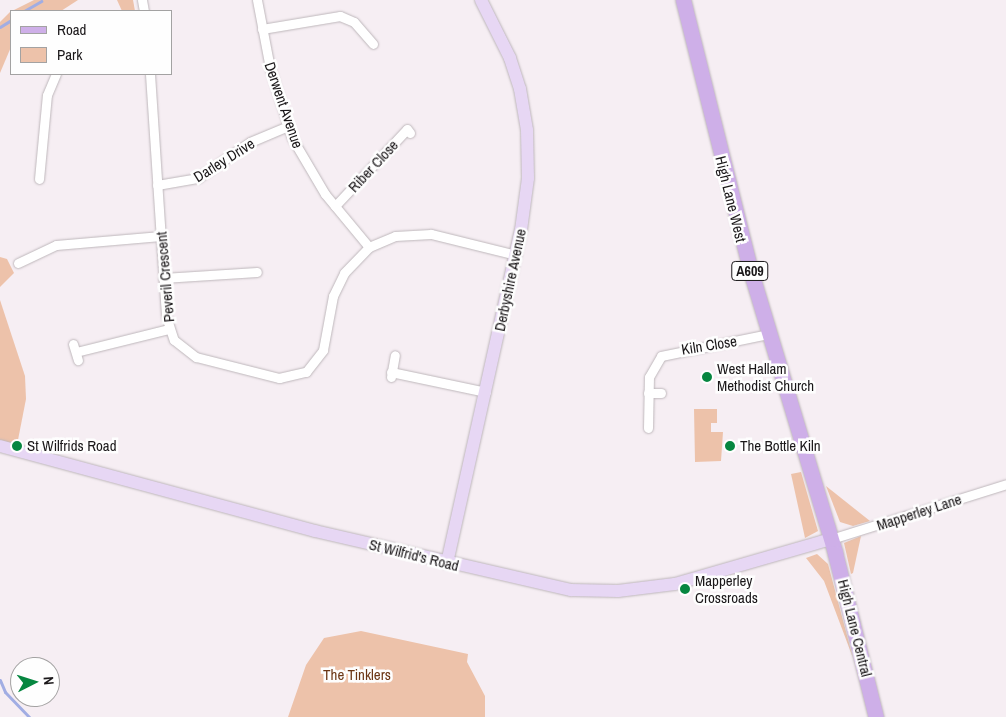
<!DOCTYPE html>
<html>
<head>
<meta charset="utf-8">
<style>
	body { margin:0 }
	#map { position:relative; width:1006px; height:717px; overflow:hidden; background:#f6eef3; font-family:"Archivo Narrow",sans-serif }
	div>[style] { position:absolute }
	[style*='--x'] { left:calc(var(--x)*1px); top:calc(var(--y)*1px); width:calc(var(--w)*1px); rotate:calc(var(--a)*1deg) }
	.green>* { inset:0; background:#edc2aa }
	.stream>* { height:3px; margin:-1.5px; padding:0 1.5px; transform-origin:1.5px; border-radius:1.5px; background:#a1ade3 }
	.roads { filter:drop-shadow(0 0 1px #beb7bb) drop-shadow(0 0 1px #beb7bb) }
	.street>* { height:9px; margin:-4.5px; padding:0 4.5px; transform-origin:4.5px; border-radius:4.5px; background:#fff }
	.secondary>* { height:12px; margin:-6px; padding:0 6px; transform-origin:6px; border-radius:6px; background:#e7d7f4 }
	.primary>* { height:15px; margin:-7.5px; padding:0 7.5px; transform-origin:7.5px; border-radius:7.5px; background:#ceafe8 }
	.dots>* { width:14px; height:14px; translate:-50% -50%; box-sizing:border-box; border:2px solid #fefefe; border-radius:50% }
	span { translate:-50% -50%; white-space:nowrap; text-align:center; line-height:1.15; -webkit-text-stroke:5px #fefefe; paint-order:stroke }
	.shield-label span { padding:1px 4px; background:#fefefe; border:1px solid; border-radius:4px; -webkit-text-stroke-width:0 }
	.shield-label { font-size:14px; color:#1a1719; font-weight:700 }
	.street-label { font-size:15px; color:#1a1719 }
	.poi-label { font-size:15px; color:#1a1719 }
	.left { translate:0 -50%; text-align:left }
	.park-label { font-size:15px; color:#6b3615 }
	.legend { position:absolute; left:10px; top:10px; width:162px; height:65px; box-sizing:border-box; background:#fefefe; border:1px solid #a3a2a2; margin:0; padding:6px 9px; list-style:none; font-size:15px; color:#1a1719 }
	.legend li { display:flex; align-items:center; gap:10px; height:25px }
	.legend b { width:25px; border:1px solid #a3a2a2 }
	.north { position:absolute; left:10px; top:657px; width:50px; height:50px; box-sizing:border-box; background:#fefefe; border:1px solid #a3a2a2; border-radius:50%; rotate:85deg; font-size:14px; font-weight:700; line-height:20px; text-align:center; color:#1a1719 }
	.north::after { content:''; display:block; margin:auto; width:18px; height:22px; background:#068640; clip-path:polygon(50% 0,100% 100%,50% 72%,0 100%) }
</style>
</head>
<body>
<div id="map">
	<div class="green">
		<div style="clip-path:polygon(34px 0,78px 0,61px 11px,12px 11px)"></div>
		<div style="clip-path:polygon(117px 0,133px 0,135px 11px,122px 11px)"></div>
		<div style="clip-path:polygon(11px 11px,11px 47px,0 73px,0 22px)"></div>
		<div style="clip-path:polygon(0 257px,7px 259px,14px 273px,0 287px)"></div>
		<div style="clip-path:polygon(0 300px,25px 376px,26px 399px,17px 445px,0 440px)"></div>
		<div style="clip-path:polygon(694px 409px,717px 409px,717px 423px,711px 423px,711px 432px,723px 432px,721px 461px,695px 462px)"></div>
		<div style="clip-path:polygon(801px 472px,818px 531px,805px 538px,791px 474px)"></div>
		<div style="clip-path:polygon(826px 486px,870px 521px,853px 526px,840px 522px)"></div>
		<div style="clip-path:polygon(861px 536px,853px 573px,851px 574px,844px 543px)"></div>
		<div style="clip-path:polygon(817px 554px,828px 564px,853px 658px,824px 581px,806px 558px)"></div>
		<div style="clip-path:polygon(361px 631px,468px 654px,467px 662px,485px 696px,485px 717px,288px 717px,306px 665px,324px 638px)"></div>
	</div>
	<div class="stream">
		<div style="--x:24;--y:11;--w:20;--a:-30"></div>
		<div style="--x:0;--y:27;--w:13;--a:-32"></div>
		<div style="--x:0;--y:680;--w:13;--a:67"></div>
		<div style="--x:5;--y:692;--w:35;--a:46"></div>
	</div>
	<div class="roads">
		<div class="street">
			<div style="--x:142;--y:0;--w:11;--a:80"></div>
			<div style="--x:257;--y:0;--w:69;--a:79.2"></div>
			<div style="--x:270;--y:68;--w:73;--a:72.6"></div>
			<div style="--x:292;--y:138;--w:65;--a:59.5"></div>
			<div style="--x:325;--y:194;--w:69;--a:50.3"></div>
			<div style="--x:262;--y:29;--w:79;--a:-9.5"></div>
			<div style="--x:340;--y:16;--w:15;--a:23"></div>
			<div style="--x:354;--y:22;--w:29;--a:49"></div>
			<div style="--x:150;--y:74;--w:243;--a:86.2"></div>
			<div style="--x:166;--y:316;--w:25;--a:72"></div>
			<div style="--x:174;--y:340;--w:28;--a:38"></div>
			<div style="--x:196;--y:357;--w:86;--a:14.2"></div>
			<div style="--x:279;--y:378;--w:28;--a:-13"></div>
			<div style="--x:306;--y:372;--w:28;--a:-52"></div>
			<div style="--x:323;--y:350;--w:55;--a:-79.5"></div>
			<div style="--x:333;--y:296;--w:25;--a:-64"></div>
			<div style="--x:344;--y:273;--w:36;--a:-46"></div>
			<div style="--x:369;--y:247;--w:28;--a:-23"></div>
			<div style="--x:395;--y:236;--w:36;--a:-3"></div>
			<div style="--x:431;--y:234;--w:88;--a:13.9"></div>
			<div style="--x:39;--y:179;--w:84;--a:-84.6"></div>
			<div style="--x:47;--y:95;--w:23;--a:-67"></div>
			<div style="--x:157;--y:185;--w:42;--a:-9.7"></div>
			<div style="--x:198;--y:178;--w:63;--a:-34.7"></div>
			<div style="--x:250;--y:142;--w:41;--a:-22.8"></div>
			<div style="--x:335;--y:206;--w:105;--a:-46.9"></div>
			<div style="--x:407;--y:129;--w:5;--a:53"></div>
			<div style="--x:18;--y:263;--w:42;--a:-25.3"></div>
			<div style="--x:56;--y:245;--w:105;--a:-4.9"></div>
			<div style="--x:163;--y:278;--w:94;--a:-3.7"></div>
			<div style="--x:73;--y:344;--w:17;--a:73"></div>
			<div style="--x:76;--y:352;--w:96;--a:-13.9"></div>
			<div style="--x:391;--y:372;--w:97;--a:11.9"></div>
			<div style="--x:391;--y:377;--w:22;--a:-80"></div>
			<div style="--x:648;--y:393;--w:13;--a:0"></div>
			<div style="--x:648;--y:428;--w:51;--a:-88.9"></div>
			<div style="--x:649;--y:377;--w:24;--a:-60"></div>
			<div style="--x:661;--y:356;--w:109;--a:-11.6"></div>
			<div style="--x:831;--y:539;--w:183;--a:-17.4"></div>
		</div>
		<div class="secondary">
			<div style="--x:0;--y:446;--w:326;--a:15.1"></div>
			<div style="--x:315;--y:531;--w:263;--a:13"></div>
			<div style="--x:571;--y:590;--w:47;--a:1.2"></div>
			<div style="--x:618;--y:591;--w:57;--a:-7"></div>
			<div style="--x:675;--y:584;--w:162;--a:-16.1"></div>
			<div style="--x:447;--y:563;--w:341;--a:-77.5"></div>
			<div style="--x:521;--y:230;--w:52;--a:-82.3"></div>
			<div style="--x:528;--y:178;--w:48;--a:-91.2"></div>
			<div style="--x:527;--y:130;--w:42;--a:-99.7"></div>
			<div style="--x:520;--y:89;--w:33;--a:-108"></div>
			<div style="--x:510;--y:58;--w:65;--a:-116.6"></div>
		</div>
		<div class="primary">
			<div style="--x:683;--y:0;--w:277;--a:76"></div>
			<div style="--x:750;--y:269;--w:296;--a:73.3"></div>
			<div style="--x:835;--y:553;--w:169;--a:76"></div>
		</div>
	</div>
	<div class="dots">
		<div style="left:707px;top:377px;background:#068640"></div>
		<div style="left:17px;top:446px;background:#068640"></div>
		<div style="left:730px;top:446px;background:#068640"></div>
		<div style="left:685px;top:589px;background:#068640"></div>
	</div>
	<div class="shield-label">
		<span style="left:750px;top:271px">A609</span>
	</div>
	<div class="street-label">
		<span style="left:284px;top:105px;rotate:71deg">Derwent Avenue</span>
		<span style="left:224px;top:160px;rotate:-32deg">Darley Drive</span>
		<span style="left:373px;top:166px;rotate:-47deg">Riber Close</span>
		<span style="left:731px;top:199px;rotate:76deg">High Lane West</span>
		<span style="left:165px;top:277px;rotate:-95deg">Peveril Crescent</span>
		<span style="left:510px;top:280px;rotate:-78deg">Derbyshire Avenue</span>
		<span style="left:709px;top:345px;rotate:-9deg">Kiln Close</span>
		<span style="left:919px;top:512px;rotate:-18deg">Mapperley Lane</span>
		<span style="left:414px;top:555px;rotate:14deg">St Wilfrid's Road</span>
		<span style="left:855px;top:628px;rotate:76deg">High Lane Central</span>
	</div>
	<div class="poi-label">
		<span class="left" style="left:717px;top:377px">West Hallam<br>Methodist Church</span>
		<span class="left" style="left:27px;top:446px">St Wilfrids Road</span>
		<span class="left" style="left:740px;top:446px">The Bottle Kiln</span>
		<span class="left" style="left:695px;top:589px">Mapperley<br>Crossroads</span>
	</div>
	<div class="park-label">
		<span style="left:357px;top:675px">The Tinklers</span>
	</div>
	<ul class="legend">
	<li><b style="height:6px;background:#ceafe8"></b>Road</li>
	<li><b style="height:14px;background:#edc2aa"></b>Park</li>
	</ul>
	<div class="north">N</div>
</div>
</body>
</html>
